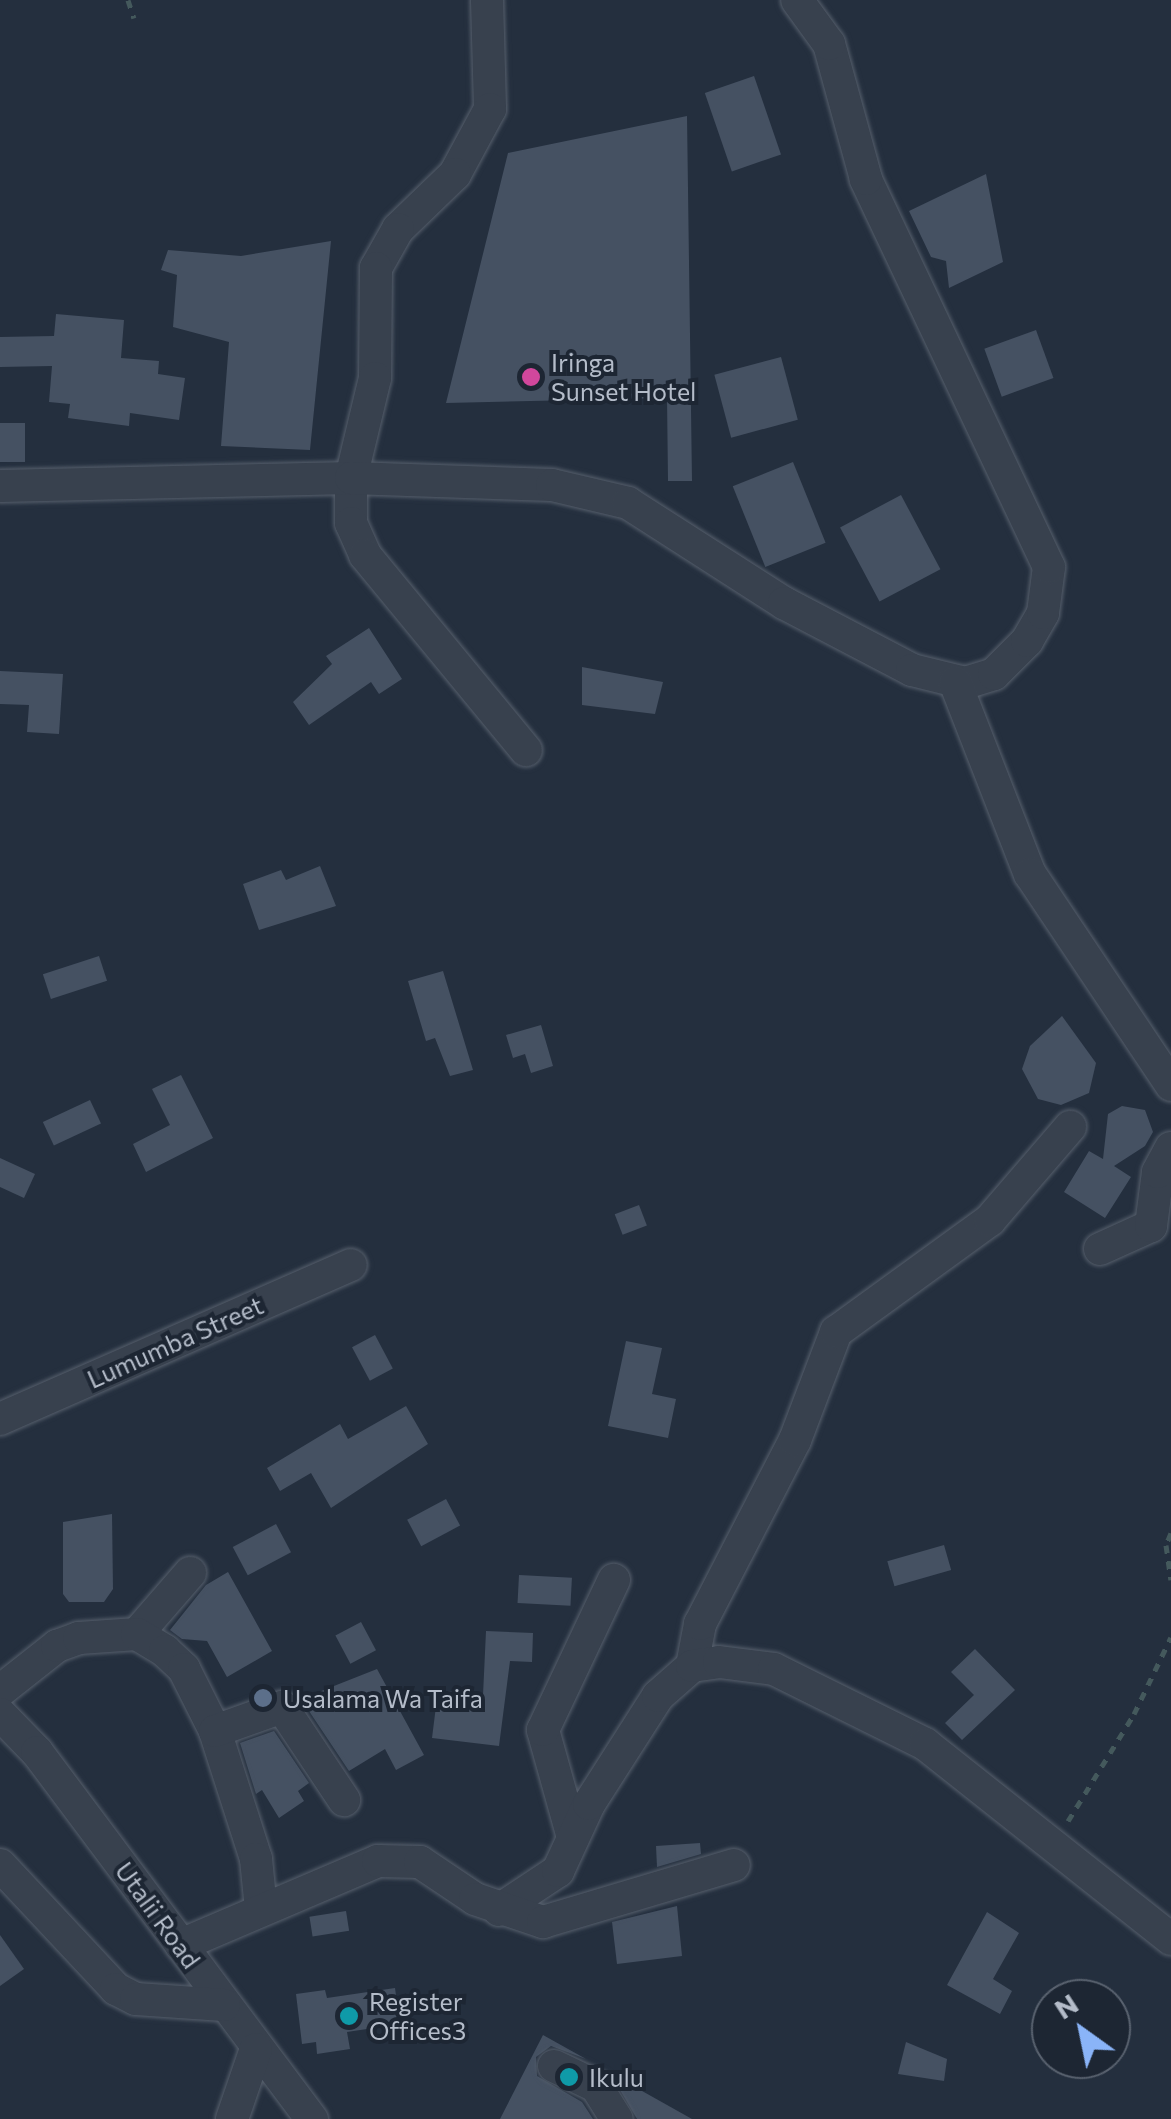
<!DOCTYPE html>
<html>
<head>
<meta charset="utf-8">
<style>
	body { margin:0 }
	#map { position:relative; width:1171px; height:2119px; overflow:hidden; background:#242f3e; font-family:Commissioner,sans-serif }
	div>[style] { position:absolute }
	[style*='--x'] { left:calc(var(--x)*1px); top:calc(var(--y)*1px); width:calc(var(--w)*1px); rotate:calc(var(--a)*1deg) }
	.building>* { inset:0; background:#455162; transform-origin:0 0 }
	.path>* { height:5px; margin-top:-2.5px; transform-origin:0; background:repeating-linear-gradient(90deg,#44595c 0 8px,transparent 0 16px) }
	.roads { filter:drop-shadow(0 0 2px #565f6c) drop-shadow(0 0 2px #565f6c) }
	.minor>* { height:32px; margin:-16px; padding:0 16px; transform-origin:16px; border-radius:16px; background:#38414e }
	.dots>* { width:28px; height:28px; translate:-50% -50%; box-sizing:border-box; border:5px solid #1d2633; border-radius:50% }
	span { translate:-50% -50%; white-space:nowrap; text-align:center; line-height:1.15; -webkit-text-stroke:8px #1d2633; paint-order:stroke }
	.poi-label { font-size:25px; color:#b4bcc9 }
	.left { translate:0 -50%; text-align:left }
	.street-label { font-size:25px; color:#b4bcc9 }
	.north { position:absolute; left:1031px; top:1979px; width:100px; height:100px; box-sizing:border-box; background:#1d2633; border:2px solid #59626f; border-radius:50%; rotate:327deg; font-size:28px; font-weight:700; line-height:40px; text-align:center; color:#b4bcc9 }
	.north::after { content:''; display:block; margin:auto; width:35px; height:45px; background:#8ab4f8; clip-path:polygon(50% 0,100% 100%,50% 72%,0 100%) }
</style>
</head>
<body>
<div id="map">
	<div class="building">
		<div style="left:754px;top:76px;width:83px;height:52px;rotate:71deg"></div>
		<div style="clip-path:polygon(687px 116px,692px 481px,668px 481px,667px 398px,446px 403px,508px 153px)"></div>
		<div style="clip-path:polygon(986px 174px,1003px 262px,949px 288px,946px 261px,931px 257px,909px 211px)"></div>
		<div style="clip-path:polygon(331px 241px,310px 450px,221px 446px,229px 342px,173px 327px,177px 275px,161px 270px,168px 250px,241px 256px)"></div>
		<div style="clip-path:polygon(56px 314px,124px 320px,121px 358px,159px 361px,158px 374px,185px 378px,179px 420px,130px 413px,129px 426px,68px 418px,70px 404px,49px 402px,52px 366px,0 367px,0 337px,54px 336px)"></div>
		<div style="left:1036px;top:330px;width:51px;height:55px;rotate:70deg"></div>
		<div style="left:781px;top:357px;width:65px;height:69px;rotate:75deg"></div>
		<div style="left:0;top:423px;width:25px;height:39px"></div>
		<div style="left:793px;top:462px;width:87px;height:65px;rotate:68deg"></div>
		<div style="left:901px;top:495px;width:84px;height:69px;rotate:62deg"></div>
		<div style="clip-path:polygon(369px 628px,402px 679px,379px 694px,371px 682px,309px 725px,293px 702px,332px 664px,326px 656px)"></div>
		<div style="clip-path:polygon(582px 667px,663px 682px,655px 714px,582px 705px)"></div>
		<div style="clip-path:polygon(0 671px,63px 674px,59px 734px,27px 732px,29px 705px,0 704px)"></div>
		<div style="clip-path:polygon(320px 866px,336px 906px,259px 930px,243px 884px,281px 870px,286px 880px)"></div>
		<div style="left:99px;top:956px;width:26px;height:59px;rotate:72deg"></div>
		<div style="clip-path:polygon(443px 971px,473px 1070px,450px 1076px,435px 1038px,426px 1041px,408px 981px)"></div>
		<div style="clip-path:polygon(1062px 1016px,1096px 1063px,1089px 1093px,1061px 1105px,1038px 1099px,1022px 1069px,1030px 1046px)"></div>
		<div style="clip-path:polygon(541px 1025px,553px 1066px,531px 1073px,525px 1054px,513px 1058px,506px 1035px)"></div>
		<div style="clip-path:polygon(181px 1075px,213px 1138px,146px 1172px,133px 1144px,170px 1125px,152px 1089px)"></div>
		<div style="left:90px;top:1100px;width:26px;height:52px;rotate:65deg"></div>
		<div style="clip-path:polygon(1122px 1106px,1145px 1110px,1153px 1132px,1145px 1146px,1114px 1166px,1131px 1177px,1105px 1218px,1064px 1192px,1089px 1151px,1103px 1159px,1108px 1114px)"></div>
		<div style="clip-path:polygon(0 1158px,35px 1174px,24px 1198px,0 1187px)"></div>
		<div style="left:639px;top:1205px;width:22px;height:26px;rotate:69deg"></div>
		<div style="left:375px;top:1335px;width:38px;height:26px;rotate:62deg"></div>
		<div style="clip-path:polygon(626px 1341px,662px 1348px,652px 1394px,676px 1399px,668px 1438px,608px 1426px)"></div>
		<div style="clip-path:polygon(406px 1406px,428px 1444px,331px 1508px,311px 1473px,280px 1491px,267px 1468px,340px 1424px,348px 1439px)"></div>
		<div style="left:446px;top:1499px;width:30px;height:44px;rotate:62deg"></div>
		<div style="clip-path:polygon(112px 1514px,113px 1589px,104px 1602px,69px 1602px,63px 1594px,63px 1522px)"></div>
		<div style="left:276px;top:1524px;width:32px;height:49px;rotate:62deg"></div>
		<div style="left:944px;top:1545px;width:26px;height:59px;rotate:74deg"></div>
		<div style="clip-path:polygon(228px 1572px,272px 1651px,227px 1677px,207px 1641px,182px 1639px,170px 1630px,206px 1585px)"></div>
		<div style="left:519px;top:1575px;width:53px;height:28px;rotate:3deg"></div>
		<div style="left:361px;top:1622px;width:32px;height:29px;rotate:62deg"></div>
		<div style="clip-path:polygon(486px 1631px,533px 1633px,532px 1662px,510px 1661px,499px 1746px,432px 1738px,438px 1690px,483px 1695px)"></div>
		<div style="clip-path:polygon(975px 1649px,1015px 1690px,962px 1740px,945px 1723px,974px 1695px,951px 1672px)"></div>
		<div style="clip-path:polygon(377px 1669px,424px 1755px,396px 1770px,385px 1749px,349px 1771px,301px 1699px)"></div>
		<div style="clip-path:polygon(274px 1731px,309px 1783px,298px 1791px,304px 1801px,279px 1818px,262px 1790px,256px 1794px,240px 1743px)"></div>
		<div style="clip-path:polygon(700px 1843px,701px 1854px,657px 1867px,656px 1846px)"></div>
		<div style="clip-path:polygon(677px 1906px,682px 1956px,617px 1964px,612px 1922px)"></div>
		<div style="left:346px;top:1911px;width:20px;height:37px;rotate:81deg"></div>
		<div style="clip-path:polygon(987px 1912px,1019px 1933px,993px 1979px,1012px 1991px,1000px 2014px,947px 1985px)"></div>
		<div style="clip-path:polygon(0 1935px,24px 1969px,0 1986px)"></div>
		<div style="clip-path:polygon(395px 1988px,400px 2024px,347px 2032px,350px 2049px,317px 2054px,316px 2042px,302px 2044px,296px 1994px,325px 1990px,327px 1998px)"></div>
		<div style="clip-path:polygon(543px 2035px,586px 2059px,551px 2046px,536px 2057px,537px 2076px,582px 2102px,593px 2119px,500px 2119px)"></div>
		<div style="clip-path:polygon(906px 2042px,947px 2059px,944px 2081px,898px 2074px)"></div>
		<div style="clip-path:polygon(610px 2073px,692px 2119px,637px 2119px)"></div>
	</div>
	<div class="path">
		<div style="--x:128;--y:0;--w:19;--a:72"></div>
		<div style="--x:1171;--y:1533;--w:13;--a:113"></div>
		<div style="--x:1166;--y:1545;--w:35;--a:82"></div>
		<div style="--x:1068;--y:1821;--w:126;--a:-58.3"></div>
		<div style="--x:1134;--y:1714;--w:85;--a:-64.3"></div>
	</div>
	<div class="roads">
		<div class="minor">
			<div style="--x:487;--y:0;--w:109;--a:88.4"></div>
			<div style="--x:490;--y:109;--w:74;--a:118.3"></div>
			<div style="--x:455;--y:174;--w:79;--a:136"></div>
			<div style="--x:398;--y:229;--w:45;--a:119.4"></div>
			<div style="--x:376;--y:268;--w:110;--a:90.5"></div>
			<div style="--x:375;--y:378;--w:103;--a:103.5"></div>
			<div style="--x:351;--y:478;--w:45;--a:90"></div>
			<div style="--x:351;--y:523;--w:35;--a:66"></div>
			<div style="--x:365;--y:555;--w:253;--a:50.5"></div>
			<div style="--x:0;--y:486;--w:351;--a:-1.3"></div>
			<div style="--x:351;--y:478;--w:201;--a:2"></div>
			<div style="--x:552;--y:485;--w:78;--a:13.3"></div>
			<div style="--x:628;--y:503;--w:185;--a:32.7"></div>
			<div style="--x:784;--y:603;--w:144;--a:27.6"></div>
			<div style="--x:912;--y:670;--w:55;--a:13.8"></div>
			<div style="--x:965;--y:683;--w:30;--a:-17"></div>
			<div style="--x:994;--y:674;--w:47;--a:-45"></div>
			<div style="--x:1027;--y:641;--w:32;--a:-60"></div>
			<div style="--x:1043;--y:613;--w:46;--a:-82.6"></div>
			<div style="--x:1049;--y:567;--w:429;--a:-115.3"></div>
			<div style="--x:866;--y:179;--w:140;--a:-105.3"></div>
			<div style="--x:829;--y:44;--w:54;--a:-126"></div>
			<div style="--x:955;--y:682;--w:206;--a:68.7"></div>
			<div style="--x:1030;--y:874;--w:254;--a:56.2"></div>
			<div style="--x:1100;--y:1249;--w:56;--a:-24.3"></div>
			<div style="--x:1151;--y:1226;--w:54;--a:-82.6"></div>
			<div style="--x:1158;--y:1172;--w:27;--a:-62"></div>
			<div style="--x:0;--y:1419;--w:383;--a:-23.7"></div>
			<div style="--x:137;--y:1634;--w:81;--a:-49"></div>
			<div style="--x:692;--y:1666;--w:43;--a:-79.2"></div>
			<div style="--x:700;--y:1624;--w:207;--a:-62.7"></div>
			<div style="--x:795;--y:1440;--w:116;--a:-69.2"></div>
			<div style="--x:836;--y:1332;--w:190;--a:-36"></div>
			<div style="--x:990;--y:1220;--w:123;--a:-49.3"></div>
			<div style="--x:0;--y:1691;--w:73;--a:-38.3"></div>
			<div style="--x:57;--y:1646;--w:23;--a:-20"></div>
			<div style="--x:79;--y:1638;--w:58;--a:-3.9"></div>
			<div style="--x:137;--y:1634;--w:33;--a:31"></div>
			<div style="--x:165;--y:1651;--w:26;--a:43"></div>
			<div style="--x:184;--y:1669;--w:69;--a:63.4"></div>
			<div style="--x:215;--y:1731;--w:134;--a:72.2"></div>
			<div style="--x:256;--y:1859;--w:50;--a:84.3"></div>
			<div style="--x:0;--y:1714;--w:53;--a:45.8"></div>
			<div style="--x:37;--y:1752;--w:459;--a:53.2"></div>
			<div style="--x:215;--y:1731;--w:71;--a:-19.7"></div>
			<div style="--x:282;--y:1707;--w:112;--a:56.3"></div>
			<div style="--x:572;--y:1834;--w:108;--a:-105.6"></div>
			<div style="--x:543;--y:1730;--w:166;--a:-64.7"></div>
			<div style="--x:0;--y:1865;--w:170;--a:46.9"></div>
			<div style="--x:116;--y:1989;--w:22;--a:27"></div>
			<div style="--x:136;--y:1999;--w:88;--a:3.9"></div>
			<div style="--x:499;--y:1910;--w:71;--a:-33.5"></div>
			<div style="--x:558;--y:1871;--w:74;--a:-65.2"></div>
			<div style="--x:589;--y:1804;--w:128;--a:-57.4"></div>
			<div style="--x:658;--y:1696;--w:45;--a:-41.4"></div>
			<div style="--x:692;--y:1666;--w:27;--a:-8"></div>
			<div style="--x:719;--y:1662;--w:55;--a:7.3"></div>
			<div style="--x:774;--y:1669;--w:169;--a:26.4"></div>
			<div style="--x:925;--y:1744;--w:314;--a:38.4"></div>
			<div style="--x:181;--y:1945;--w:214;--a:-23.1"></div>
			<div style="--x:378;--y:1861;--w:42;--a:1.4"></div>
			<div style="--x:420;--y:1862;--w:66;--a:33.9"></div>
			<div style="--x:475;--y:1899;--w:72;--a:18.7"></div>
			<div style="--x:543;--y:1922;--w:199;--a:-16.6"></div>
			<div style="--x:554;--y:2066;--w:47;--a:25.5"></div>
			<div style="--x:596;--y:2086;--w:39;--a:58"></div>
			<div style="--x:232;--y:2119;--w:74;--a:-71.1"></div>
		</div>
	</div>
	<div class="dots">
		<div style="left:531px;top:377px;background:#d1479c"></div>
		<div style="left:263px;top:1698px;background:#5c6f8a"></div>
		<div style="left:349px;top:2016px;background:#0f9aa8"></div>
		<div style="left:569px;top:2077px;background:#0f9aa8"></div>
	</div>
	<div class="poi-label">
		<span class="left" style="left:551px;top:377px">Iringa<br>Sunset Hotel</span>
		<span class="left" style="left:283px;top:1698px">Usalama Wa Taifa</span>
		<span class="left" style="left:369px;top:2016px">Register<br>Offices3</span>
		<span class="left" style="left:589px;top:2077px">Ikulu</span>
	</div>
	<div class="street-label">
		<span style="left:175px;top:1342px;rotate:-24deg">Lumumba Street</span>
		<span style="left:158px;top:1915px;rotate:54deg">Utalii Road</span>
	</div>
	<div class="north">N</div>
</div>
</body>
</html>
